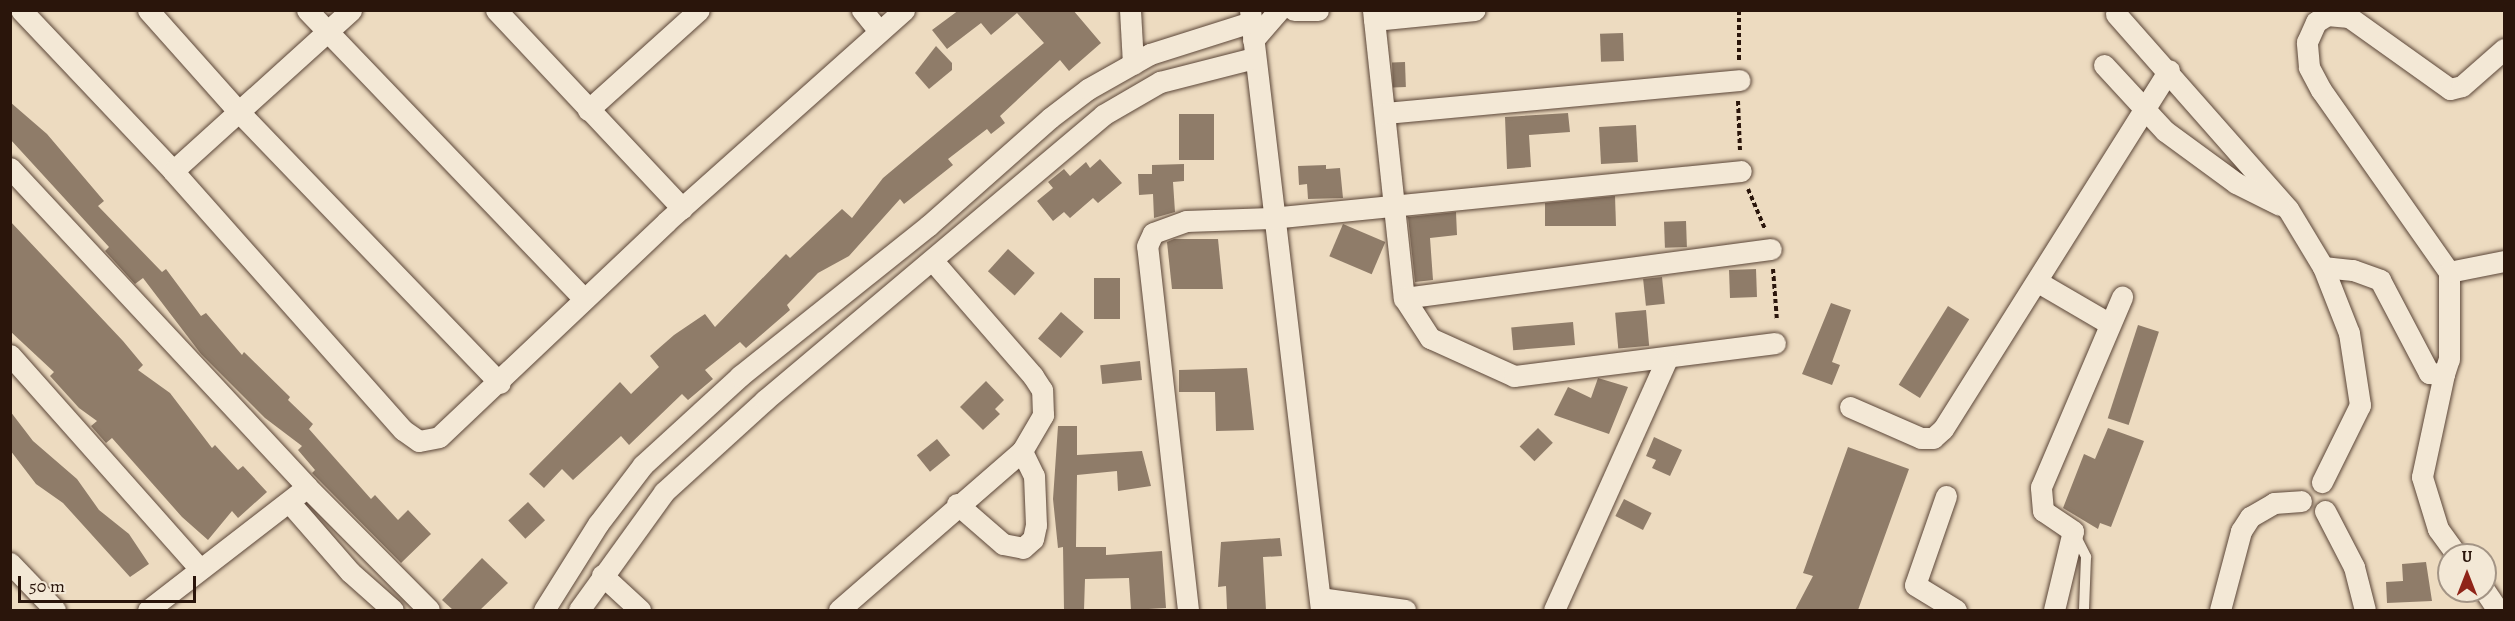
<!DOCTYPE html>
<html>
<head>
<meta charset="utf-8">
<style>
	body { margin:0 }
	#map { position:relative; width:2515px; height:621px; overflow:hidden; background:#eddbc0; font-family:Alegreya,serif }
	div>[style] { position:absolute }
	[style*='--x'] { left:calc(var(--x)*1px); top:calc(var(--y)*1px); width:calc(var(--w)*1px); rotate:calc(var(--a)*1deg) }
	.building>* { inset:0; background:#8f7c69; transform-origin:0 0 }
	.path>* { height:4px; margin-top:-2px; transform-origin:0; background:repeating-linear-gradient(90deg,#2a150b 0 4.5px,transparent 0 7.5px) }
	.roads { filter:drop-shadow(0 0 2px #5b4638) drop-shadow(0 0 2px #5b4638) }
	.service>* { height:10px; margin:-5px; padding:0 5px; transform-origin:5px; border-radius:5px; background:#f3e8d6 }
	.minor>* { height:21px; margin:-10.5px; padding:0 10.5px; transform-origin:10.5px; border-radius:10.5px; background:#f3e8d6 }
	span { translate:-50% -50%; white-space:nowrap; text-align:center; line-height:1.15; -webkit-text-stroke:5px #f3e8d6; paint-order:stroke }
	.frame { position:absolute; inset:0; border:12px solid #2a150b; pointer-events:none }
	.north { position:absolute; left:2437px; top:543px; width:60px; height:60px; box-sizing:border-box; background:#f3e8d6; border:2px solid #a39485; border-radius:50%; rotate:0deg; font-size:16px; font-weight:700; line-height:24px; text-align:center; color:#2a150b }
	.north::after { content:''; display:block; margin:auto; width:21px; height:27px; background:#8f2418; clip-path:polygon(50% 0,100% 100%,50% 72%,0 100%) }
	.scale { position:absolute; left:18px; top:576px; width:178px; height:27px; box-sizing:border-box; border:3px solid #2a150b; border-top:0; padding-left:8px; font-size:18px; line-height:21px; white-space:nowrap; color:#2a150b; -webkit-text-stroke:4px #f3e8d6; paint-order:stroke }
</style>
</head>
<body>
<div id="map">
	<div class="building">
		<div style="clip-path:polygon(959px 10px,1073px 10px,1101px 43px,1069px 71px,1060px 60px,1000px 116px,1005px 123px,991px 134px,987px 129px,948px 159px,953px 165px,904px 204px,900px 199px,849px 256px,818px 273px,787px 305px,790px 310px,746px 348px,740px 342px,705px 370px,713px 379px,688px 400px,682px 394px,629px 445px,621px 436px,573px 480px,562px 469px,544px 488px,529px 474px,620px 382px,631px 394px,659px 367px,650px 356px,674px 335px,705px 314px,715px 327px,786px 254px,790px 258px,842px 209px,852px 218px,883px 178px,1044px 43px,1017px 13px,991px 35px,981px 23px,947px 49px,932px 30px)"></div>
		<div style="left:1623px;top:33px;width:28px;height:23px;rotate:88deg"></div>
		<div style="clip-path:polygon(936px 46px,952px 63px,952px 70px,929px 89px,915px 73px)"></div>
		<div style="left:1405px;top:62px;width:25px;height:13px;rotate:88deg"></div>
		<div style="clip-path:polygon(10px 102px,47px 134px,104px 201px,98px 206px,162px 272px,166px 269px,201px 316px,206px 313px,242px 355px,244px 352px,290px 397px,288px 400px,313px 424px,309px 429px,371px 499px,375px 495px,398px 520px,408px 510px,431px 534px,401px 563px,312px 473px,315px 470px,298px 450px,302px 446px,265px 418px,201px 354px,143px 278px,135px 284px,105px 251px,109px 247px,10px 139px)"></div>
		<div style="clip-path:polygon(1568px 113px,1570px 132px,1529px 135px,1531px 167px,1507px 169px,1505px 117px)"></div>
		<div style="left:1179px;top:114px;width:35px;height:46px"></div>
		<div style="left:1636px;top:125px;width:37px;height:37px;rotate:87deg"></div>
		<div style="clip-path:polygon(1100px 159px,1122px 183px,1098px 203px,1093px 198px,1070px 218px,1064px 212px,1053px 221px,1037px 201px,1053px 188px,1048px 182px,1064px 169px,1070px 176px,1086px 162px,1090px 168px)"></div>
		<div style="clip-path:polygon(1184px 164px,1184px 181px,1173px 182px,1175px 212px,1154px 218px,1153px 194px,1139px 195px,1138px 174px,1152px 174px,1152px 165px)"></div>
		<div style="clip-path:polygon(1326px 165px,1326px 169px,1340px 168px,1343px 198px,1308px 199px,1307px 184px,1299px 185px,1298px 166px)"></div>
		<div style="clip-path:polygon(1615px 196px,1616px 226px,1545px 226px,1545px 203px)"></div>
		<div style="clip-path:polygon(1456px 212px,1457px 235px,1430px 238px,1433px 280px,1415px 282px,1408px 217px)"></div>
		<div style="clip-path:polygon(10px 221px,123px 341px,143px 365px,138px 370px,170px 393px,212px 448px,215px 445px,238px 470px,243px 466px,267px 492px,238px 518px,232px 511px,208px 540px,182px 517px,112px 438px,106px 443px,91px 426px,97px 421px,79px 408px,50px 376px,54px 372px,10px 331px)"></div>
		<div style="left:1686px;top:221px;width:26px;height:22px;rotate:88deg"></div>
		<div style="left:1343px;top:224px;width:46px;height:35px;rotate:23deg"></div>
		<div style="clip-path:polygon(1174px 239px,1218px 239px,1223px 289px,1172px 289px,1167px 242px)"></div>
		<div style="left:1008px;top:249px;width:36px;height:30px;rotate:42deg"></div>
		<div style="left:1756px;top:269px;width:28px;height:27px;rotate:88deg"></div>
		<div style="left:1662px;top:277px;width:27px;height:19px;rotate:84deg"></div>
		<div style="left:1094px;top:278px;width:26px;height:41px"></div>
		<div style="clip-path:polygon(1831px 303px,1851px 310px,1832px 362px,1840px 365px,1832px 385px,1802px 374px)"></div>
		<div style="left:1948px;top:306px;width:25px;height:93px;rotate:32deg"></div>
		<div style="left:1646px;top:310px;width:36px;height:31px;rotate:85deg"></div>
		<div style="left:1061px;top:312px;width:30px;height:35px;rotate:41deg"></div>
		<div style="left:1573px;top:322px;width:23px;height:62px;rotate:85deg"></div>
		<div style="left:2138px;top:325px;width:22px;height:98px;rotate:18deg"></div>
		<div style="left:1140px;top:361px;width:19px;height:40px;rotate:84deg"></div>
		<div style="clip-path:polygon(1247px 368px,1254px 430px,1216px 431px,1215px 392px,1179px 392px,1179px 370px)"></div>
		<div style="clip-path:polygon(1598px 378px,1628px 387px,1609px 434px,1554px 415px,1568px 387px,1591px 398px)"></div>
		<div style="clip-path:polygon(986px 381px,1004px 400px,995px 409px,1000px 414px,983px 430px,960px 407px)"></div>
		<div style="clip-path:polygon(10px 411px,33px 441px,77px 479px,99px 510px,129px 534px,149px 564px,130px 577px,63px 503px,36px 484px,10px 450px)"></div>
		<div style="clip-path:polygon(1058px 426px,1077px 426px,1077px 455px,1142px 451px,1151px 486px,1118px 491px,1117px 471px,1077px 475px,1076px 547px,1106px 547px,1106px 555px,1162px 551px,1166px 608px,1131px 610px,1129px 578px,1085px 579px,1084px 610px,1064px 610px,1063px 547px,1058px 548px,1053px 499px)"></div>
		<div style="left:1538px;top:428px;width:21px;height:26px;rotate:45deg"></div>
		<div style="clip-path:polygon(2108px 428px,2144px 441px,2111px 527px,2100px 523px,2098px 529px,2063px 508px,2084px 454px,2095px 459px)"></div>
		<div style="clip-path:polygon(1654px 437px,1682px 450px,1670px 476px,1652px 468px,1656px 460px,1646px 456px)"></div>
		<div style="left:937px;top:439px;width:21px;height:26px;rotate:51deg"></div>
		<div style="clip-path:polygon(1848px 447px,1909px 469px,1858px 610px,1795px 610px,1813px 576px,1803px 573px)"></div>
		<div style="left:1624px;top:499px;width:31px;height:19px;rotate:27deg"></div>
		<div style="left:528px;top:502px;width:25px;height:27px;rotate:47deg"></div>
		<div style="clip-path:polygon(1280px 538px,1282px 556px,1263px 557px,1266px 610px,1227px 610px,1226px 586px,1218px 587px,1221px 542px)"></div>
		<div style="clip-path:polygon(482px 558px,508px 583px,480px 610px,453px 610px,442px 600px)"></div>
		<div style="clip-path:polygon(2426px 562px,2432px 601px,2387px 603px,2386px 582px,2403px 581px,2402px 564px)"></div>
	</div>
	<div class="path">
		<div style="--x:1739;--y:60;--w:50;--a:-90"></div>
		<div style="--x:1738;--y:101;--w:49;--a:87.7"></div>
		<div style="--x:1748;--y:189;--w:43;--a:67"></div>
		<div style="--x:1773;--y:269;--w:52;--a:85.6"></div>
	</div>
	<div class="roads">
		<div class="service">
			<div style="--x:2074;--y:533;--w:27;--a:63"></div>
			<div style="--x:2086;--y:557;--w:53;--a:92.2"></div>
		</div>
		<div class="minor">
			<div style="--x:21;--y:10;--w:221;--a:46.6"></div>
			<div style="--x:173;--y:171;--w:346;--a:48.4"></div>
			<div style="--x:403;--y:430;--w:19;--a:35"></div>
			<div style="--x:419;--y:441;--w:20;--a:-11"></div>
			<div style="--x:439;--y:437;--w:313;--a:-43.4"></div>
			<div style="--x:666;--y:222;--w:319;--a:-41.7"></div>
			<div style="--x:148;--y:10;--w:137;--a:48.3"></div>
			<div style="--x:239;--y:112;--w:376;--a:46.1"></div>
			<div style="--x:307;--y:10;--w:400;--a:46.2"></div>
			<div style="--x:496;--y:10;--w:272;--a:46.8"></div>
			<div style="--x:862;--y:10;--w:27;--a:51"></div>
			<div style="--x:1130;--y:10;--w:54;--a:86.8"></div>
			<div style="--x:1250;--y:10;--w:604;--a:83.25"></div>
			<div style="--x:1294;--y:10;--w:24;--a:0"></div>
			<div style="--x:1373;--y:10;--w:290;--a:83.9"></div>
			<div style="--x:1404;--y:298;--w:370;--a:-7.6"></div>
			<div style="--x:2116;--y:14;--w:260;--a:48.6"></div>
			<div style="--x:2288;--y:209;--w:68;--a:58.9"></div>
			<div style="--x:2323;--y:267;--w:71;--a:68.5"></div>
			<div style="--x:2349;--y:333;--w:73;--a:81.3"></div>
			<div style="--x:2360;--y:405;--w:86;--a:116.3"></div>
			<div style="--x:1374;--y:20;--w:101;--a:-5.7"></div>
			<div style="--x:1253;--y:40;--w:40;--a:-49"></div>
			<div style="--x:2104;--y:65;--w:90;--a:47.3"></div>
			<div style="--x:2165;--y:131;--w:88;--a:36.2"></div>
			<div style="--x:2236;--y:183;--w:49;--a:26.6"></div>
			<div style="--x:588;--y:110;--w:149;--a:-42"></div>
			<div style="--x:1385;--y:113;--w:356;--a:-5.3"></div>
			<div style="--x:10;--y:168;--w:436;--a:47"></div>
			<div style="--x:307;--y:487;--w:173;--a:45.2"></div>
			<div style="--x:173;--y:171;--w:240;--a:-42.1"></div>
			<div style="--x:2323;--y:267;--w:30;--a:6"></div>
			<div style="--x:2353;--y:270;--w:29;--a:20"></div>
			<div style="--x:2380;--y:280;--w:105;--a:62.2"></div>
			<div style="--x:2429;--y:373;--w:15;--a:4"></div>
			<div style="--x:2444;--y:374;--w:16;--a:-72"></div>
			<div style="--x:2449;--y:359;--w:87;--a:-90"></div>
			<div style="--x:2449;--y:272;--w:223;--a:-125.1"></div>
			<div style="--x:2321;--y:90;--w:26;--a:-118"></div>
			<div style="--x:2309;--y:67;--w:25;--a:-95"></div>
			<div style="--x:2307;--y:42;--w:22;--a:-66"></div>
			<div style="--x:2316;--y:22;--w:13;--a:-32"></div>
			<div style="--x:2327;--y:15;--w:22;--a:5"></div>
			<div style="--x:2349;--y:17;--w:124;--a:35.5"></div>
			<div style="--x:2450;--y:89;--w:12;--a:-14"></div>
			<div style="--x:2462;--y:86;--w:56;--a:-41.4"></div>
			<div style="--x:2449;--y:272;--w:56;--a:-11.3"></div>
			<div style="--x:2038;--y:282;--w:83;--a:30.3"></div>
			<div style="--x:1404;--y:298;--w:48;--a:57"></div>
			<div style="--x:1430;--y:338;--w:92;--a:24.3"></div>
			<div style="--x:1514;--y:376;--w:263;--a:-7.2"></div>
			<div style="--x:10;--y:355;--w:286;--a:48.4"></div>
			<div style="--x:2444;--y:374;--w:105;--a:102.1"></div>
			<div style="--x:2422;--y:477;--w:54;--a:72.9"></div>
			<div style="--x:2438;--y:529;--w:32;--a:54"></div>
			<div style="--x:1850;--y:407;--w:77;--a:23.6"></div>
			<div style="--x:1921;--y:438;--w:12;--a:0"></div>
			<div style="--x:1933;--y:438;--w:13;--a:-42"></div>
			<div style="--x:1943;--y:429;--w:424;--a:-57.8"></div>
			<div style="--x:1946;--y:496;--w:94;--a:109.2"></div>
			<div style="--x:1915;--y:585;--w:48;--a:31.4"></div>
			<div style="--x:289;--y:502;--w:93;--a:48.9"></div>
			<div style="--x:350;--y:572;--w:57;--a:41.5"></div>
			<div style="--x:957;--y:504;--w:61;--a:41"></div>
			<div style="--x:1003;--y:544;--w:20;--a:11"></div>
			<div style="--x:1023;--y:548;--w:13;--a:-42"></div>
			<div style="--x:1033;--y:539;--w:14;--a:-78"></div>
			<div style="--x:1036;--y:525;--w:49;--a:-92.3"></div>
			<div style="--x:1034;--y:476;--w:28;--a:-116"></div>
			<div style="--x:2325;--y:511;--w:63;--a:62.6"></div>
			<div style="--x:2354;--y:567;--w:44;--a:75.7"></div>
			<div style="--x:10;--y:563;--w:65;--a:46.2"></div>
			<div style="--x:602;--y:575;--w:52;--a:42.6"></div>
			<div style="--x:2485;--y:591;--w:23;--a:56"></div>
			<div style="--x:1321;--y:598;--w:85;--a:8.1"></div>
			<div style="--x:148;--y:610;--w:201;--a:-37.7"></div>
			<div style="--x:544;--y:610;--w:102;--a:-57.9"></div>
			<div style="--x:598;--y:524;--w:74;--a:-52.7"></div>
			<div style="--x:643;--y:465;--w:132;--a:-42.5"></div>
			<div style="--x:740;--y:376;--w:241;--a:-38.6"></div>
			<div style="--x:928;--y:226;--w:163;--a:-41.5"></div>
			<div style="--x:1050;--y:118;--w:48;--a:-37.3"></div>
			<div style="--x:1088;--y:89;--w:71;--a:-29.4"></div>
			<div style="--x:1150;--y:54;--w:106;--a:-17.6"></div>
			<div style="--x:579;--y:610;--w:145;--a:-54.2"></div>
			<div style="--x:664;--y:492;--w:137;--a:-42.3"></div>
			<div style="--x:765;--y:400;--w:442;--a:-40.1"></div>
			<div style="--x:1103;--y:115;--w:66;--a:-30.1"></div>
			<div style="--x:1160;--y:82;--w:97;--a:-14.3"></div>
			<div style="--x:839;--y:610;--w:242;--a:-41"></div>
			<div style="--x:1022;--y:451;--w:42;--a:-59.7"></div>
			<div style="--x:1043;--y:415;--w:25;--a:-92"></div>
			<div style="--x:1042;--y:390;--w:17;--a:-123"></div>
			<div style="--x:1033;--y:376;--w:152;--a:-131"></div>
			<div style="--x:1188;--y:610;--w:366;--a:-96.4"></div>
			<div style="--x:1147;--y:246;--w:14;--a:-65"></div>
			<div style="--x:1153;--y:233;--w:35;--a:-20"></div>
			<div style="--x:1186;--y:221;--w:85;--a:-2"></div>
			<div style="--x:1271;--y:218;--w:472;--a:-5.7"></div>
			<div style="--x:1554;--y:610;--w:275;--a:-65.8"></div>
			<div style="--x:2054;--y:610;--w:81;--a:-76.5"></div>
			<div style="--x:2073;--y:531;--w:36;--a:-146"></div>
			<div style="--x:2043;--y:511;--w:24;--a:-95"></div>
			<div style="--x:2041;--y:487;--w:207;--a:-66.9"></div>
			<div style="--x:2220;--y:610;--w:82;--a:-75.1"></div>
			<div style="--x:2241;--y:531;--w:17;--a:-57"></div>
			<div style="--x:2250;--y:517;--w:28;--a:-30"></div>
			<div style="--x:2274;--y:503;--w:27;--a:-4"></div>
		</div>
	</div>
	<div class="frame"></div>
	<div class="north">U</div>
	<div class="scale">50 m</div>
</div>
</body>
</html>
